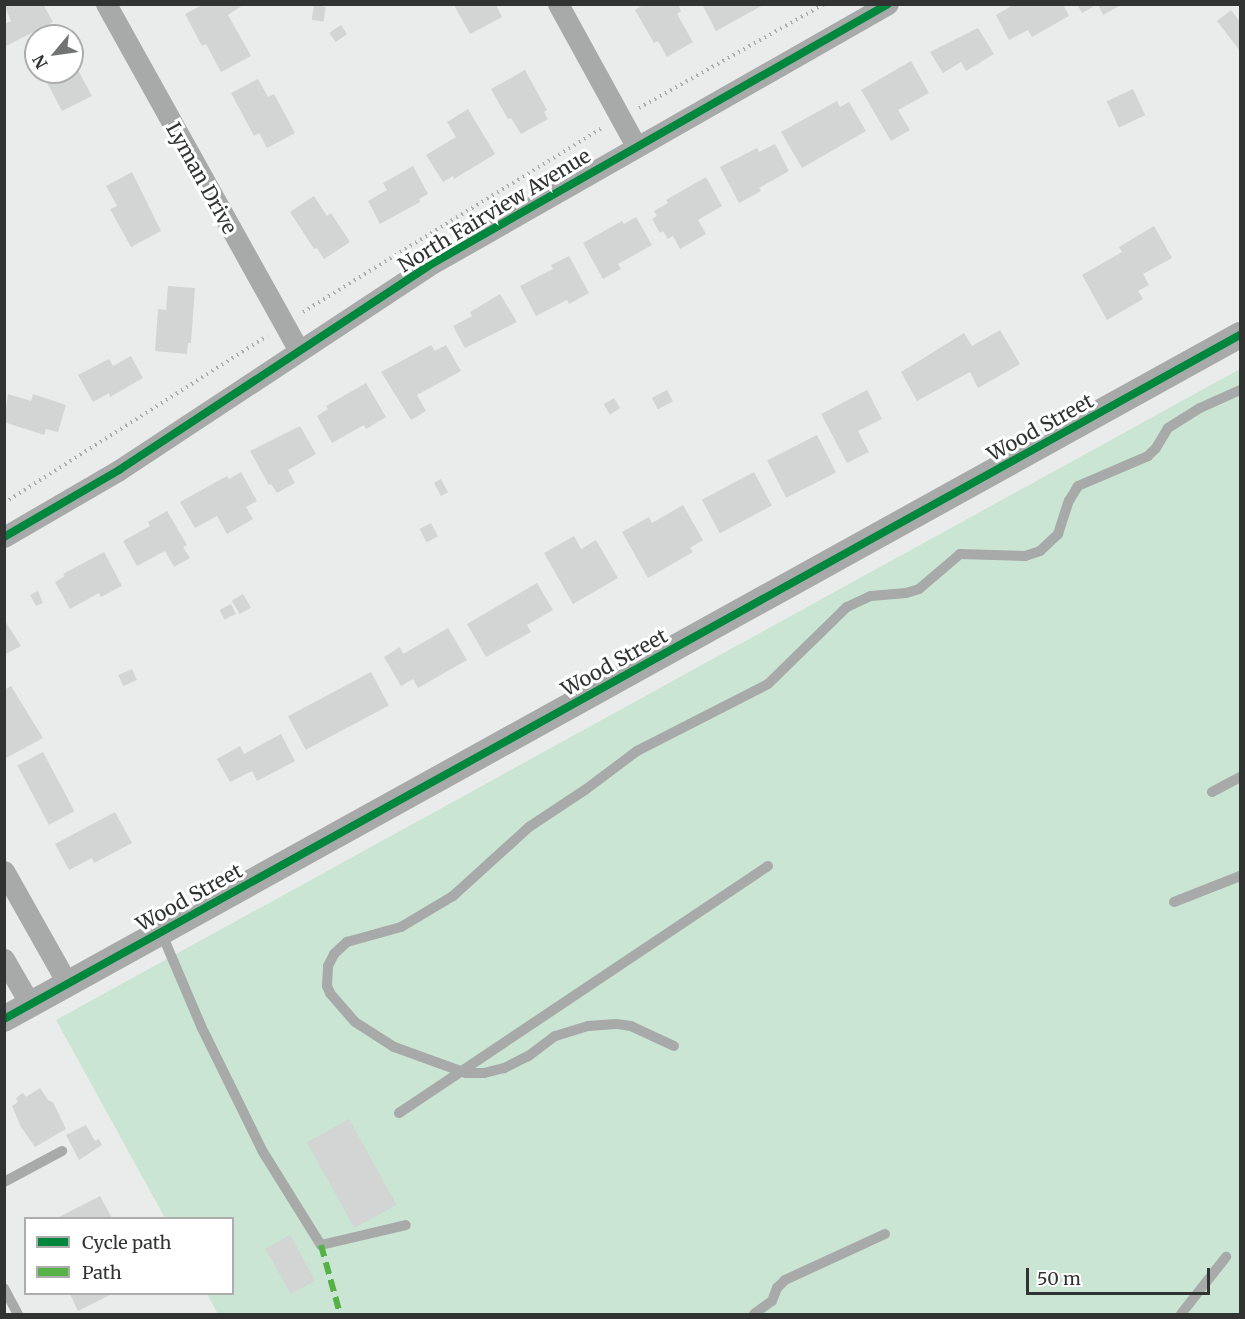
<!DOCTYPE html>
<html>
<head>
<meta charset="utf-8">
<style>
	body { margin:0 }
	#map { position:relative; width:1245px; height:1319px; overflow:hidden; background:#eaecec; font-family:Merriweather,serif }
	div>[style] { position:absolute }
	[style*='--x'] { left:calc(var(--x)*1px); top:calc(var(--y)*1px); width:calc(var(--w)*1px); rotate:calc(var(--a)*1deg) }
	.green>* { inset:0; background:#cae5d3 }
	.building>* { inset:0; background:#d3d4d4; transform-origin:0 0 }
	.path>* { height:4px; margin-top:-2px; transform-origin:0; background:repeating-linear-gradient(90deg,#acacac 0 1.5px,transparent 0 6px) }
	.service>* { height:10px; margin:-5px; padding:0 5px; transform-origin:5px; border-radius:5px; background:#a8a9a9 }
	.minor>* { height:21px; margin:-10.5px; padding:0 10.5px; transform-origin:10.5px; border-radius:10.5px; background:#a8a9a9 }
	.tertiary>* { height:26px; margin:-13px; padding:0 13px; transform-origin:13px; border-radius:13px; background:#a8a9a9 }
	.quiet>* { height:6px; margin-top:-3px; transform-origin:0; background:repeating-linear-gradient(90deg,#56b246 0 12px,transparent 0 18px) }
	.cycleway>* { height:8px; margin:-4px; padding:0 4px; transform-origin:4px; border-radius:4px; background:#00873e }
	span { translate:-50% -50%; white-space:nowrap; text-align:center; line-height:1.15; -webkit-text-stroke:6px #fff; paint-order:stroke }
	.street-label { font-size:20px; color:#313232 }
	.frame { position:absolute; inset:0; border:6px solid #313232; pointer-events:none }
	.legend { position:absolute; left:24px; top:1217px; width:210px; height:78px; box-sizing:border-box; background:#fff; border:2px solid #adadad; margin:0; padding:8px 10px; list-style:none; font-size:18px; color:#313232 }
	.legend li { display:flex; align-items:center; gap:12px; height:30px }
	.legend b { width:30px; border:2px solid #adadad }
	.north { position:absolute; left:24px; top:24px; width:60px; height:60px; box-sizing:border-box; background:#fff; border:2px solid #adadad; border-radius:50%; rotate:241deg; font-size:16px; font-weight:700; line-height:24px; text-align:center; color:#313232 }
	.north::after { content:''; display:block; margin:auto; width:21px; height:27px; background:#727373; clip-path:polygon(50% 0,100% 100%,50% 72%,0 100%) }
	.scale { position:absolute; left:1026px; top:1268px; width:184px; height:27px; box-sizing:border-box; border:3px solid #313232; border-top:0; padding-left:8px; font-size:18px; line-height:21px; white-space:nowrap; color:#313232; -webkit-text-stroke:4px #fff; paint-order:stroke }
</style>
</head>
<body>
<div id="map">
	<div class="green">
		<div style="clip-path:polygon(1240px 369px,1240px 1314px,218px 1314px,207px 1294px,232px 1294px,232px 1218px,165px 1218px,56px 1020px)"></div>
	</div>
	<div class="building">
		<div style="clip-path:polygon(4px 4px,43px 4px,53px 22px,4px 47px,4px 24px,11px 21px)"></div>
		<div style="clip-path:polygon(645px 4px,678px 4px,681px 11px,677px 14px,693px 42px,667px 57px,658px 41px,654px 43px,635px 10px)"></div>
		<div style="clip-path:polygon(702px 4px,765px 4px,716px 31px)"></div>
		<div style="clip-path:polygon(1015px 4px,1063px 4px,1069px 16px,1032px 37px,1028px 30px,1009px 40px,996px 15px)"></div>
		<div style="clip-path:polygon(1077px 4px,1092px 4px,1093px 7px,1082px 13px)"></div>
		<div style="clip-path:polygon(1098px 4px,1123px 4px,1103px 15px)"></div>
		<div style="clip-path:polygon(202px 5px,243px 5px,228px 15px,251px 56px,221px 72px,206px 44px,202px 46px,185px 14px)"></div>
		<div style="left:314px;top:5px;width:12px;height:15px;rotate:9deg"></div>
		<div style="clip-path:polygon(454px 5px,496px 5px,502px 17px,470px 34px)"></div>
		<div style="clip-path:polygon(1231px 10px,1240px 22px,1240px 51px,1217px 21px)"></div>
		<div style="left:341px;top:25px;width:11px;height:14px;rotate:56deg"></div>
		<div style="clip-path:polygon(978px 28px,994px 54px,966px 71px,961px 62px,943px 73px,930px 52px)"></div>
		<div style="clip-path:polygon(72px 59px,92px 96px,62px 111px,43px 75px,44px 72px,72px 72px)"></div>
		<div style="clip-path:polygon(911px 61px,929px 93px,898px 110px,910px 130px,891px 141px,861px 90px)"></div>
		<div style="clip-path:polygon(525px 70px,547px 110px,544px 112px,548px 119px,521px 134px,511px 118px,508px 119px,491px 89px)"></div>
		<div style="clip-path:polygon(258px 79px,268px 97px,274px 94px,295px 133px,267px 148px,259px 133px,254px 136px,231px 93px)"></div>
		<div style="left:1133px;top:89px;width:29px;height:29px;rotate:65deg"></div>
		<div style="clip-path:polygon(837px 101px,840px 107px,849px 102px,866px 131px,802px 168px,781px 132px)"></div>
		<div style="clip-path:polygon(468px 109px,495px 154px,454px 179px,453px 176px,443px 182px,426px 155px,456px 137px,447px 122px)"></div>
		<div style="clip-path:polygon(775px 144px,789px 171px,759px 188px,761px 191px,739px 203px,720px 167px,757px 148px,759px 152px)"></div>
		<div style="clip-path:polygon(413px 166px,428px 194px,419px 199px,420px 202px,380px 224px,368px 201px,387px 190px,383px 183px)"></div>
		<div style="clip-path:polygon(132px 172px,161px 231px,131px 247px,110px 209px,117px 206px,106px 186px)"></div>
		<div style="clip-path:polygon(706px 177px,722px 206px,698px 220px,706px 234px,680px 249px,673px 236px,668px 239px,663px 231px,660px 233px,652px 219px,657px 216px,654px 211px,668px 203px,666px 200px)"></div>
		<div style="clip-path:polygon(314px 196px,327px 216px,331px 213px,350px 242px,324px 259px,317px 248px,314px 249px,290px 212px)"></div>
		<div style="clip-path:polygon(636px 217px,652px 245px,618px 264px,621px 269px,603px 279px,583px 243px,622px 221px,624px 224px)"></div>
		<div style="clip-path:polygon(1154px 226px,1172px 258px,1143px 274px,1149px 285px,1138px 291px,1143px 299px,1107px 320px,1082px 275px,1122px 252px,1119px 247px)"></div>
		<div style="clip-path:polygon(569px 256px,589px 293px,569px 304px,567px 300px,536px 316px,520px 286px,553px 269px,551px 265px)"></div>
		<div style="clip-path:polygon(168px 286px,195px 288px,191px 343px,188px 343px,187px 354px,155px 351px,158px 309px,166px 310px)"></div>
		<div style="clip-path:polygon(500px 294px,517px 322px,465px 348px,453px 326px,472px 316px,470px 312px)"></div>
		<div style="clip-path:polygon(1000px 330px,1020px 364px,978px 388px,970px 372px,917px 401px,901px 372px,964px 333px,972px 346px)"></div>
		<div style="clip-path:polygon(431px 345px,435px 351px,446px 345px,461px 371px,417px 395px,426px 411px,411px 420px,381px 372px)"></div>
		<div style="clip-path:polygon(131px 356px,143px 378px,110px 397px,109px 393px,93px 402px,78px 375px,109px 359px,113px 366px)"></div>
		<div style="clip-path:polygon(366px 383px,386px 417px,366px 429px,364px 425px,332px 443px,317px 416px,328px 409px,326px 406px)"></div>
		<div style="left:667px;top:390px;width:13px;height:17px;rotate:63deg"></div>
		<div style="clip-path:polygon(867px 390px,882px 419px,858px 431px,869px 452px,847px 463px,821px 414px)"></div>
		<div style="clip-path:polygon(8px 394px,31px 401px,33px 394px,66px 405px,58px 432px,46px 429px,44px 435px,4px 422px)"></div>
		<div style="left:614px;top:398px;width:12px;height:12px;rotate:59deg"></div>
		<div style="clip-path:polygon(300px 426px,316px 454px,288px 470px,295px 483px,277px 493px,271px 484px,269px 485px,250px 451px)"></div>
		<div style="left:817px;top:435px;width:42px;height:56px;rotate:63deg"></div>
		<div style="clip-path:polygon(241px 472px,257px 501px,246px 507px,253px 519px,227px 534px,217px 516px,195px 528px,180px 502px,227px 476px,229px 479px)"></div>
		<div style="left:754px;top:472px;width:38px;height:59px;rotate:62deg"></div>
		<div style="left:441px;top:479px;width:15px;height:8px;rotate:62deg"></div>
		<div style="clip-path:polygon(683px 505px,703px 540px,690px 548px,693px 552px,648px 578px,622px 532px,649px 517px,652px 523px)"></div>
		<div style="clip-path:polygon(167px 511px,187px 545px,183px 547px,190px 558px,174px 567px,165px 551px,137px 566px,123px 541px,150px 526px,148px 522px)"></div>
		<div style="left:431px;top:523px;width:15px;height:13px;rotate:62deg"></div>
		<div style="clip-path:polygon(574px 536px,581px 549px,596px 540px,618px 578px,573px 604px,544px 553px)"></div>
		<div style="clip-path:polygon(104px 552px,122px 586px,101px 597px,99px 593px,70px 609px,55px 582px,65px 576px,63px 574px)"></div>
		<div style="clip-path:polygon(537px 583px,553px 610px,527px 625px,531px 632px,486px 657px,467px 624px)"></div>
		<div style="clip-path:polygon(38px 591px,43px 603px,36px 606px,30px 595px)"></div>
		<div style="left:243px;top:594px;width:16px;height:13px;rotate:60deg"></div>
		<div style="left:231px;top:604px;width:11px;height:13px;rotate:63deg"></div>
		<div style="clip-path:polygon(4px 619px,21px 646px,4px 655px)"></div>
		<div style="clip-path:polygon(448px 628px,467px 660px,418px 688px,413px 679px,401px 686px,384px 657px,400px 647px,403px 654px)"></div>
		<div style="left:132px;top:669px;width:12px;height:15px;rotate:66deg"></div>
		<div style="left:371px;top:672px;width:38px;height:94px;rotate:62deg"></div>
		<div style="clip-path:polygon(11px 686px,43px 738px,6px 758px,4px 690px)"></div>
		<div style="clip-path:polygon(281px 734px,295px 761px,257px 781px,252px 771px,230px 782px,217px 759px,240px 746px,244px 754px)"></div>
		<div style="left:43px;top:752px;width:67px;height:29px;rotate:62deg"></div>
		<div style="clip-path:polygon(115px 812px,132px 843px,94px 863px,92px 858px,69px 870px,55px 844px)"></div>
		<div style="clip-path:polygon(40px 1088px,48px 1100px,53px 1102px,66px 1129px,35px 1147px,21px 1127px,12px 1106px,18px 1102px,16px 1098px,23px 1093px,26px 1097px)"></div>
		<div style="left:349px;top:1119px;width:98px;height:48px;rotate:61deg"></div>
		<div style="clip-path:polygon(86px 1125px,95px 1141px,99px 1139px,102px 1145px,79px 1160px,66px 1135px)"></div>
		<div style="clip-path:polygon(100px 1196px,112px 1218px,57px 1218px)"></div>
		<div style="left:290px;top:1235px;width:52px;height:28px;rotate:61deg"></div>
		<div style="clip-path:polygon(70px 1294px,112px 1294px,78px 1311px)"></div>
	</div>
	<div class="path">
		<div style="--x:639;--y:108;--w:212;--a:-29.3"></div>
		<div style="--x:303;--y:312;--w:350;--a:-31.6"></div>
		<div style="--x:4;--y:503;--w:312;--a:-32.4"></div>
	</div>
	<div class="service">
		<div style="--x:1212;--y:792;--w:32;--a:-28"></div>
		<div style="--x:1174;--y:902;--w:71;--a:-21.5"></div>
		<div style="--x:161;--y:932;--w:102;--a:66.9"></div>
		<div style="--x:201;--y:1026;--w:140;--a:63.8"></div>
		<div style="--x:263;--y:1152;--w:110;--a:58.1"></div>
		<div style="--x:321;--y:1245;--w:87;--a:-13.2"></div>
		<div style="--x:674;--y:1046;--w:47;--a:-155.1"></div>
		<div style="--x:631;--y:1026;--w:15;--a:-172"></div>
		<div style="--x:616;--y:1024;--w:28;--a:176"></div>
		<div style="--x:588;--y:1026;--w:34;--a:163"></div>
		<div style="--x:555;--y:1036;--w:34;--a:143"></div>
		<div style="--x:528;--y:1056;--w:27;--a:153"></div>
		<div style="--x:504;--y:1068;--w:21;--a:166"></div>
		<div style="--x:484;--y:1073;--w:18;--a:180"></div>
		<div style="--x:466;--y:1073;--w:77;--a:-160.1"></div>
		<div style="--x:394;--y:1047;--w:46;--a:-147.3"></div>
		<div style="--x:355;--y:1022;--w:38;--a:-131"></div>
		<div style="--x:330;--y:993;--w:8;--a:-113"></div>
		<div style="--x:327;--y:986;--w:20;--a:-87"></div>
		<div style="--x:328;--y:966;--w:13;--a:-63"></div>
		<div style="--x:334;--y:954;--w:18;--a:-43"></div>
		<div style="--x:347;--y:942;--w:56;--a:-15.5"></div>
		<div style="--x:401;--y:927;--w:61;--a:-30.8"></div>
		<div style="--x:453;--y:896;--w:103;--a:-42.2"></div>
		<div style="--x:529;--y:827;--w:67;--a:-33.5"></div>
		<div style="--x:585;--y:790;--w:65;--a:-36.9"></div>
		<div style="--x:637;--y:751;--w:147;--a:-27.1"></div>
		<div style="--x:768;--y:684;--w:110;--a:-44.3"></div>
		<div style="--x:847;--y:607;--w:26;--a:-25"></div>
		<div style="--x:871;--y:596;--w:35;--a:-5"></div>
		<div style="--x:906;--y:593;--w:14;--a:-17"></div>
		<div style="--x:919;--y:589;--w:54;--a:-40.5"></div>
		<div style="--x:960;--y:554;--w:65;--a:1.8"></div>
		<div style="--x:1025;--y:556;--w:16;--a:-18"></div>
		<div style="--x:1040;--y:551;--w:25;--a:-43"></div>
		<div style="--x:1058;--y:534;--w:35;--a:-72"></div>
		<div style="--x:1069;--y:501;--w:17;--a:-59"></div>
		<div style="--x:1078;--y:486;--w:76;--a:-23.2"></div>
		<div style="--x:1148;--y:456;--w:11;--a:-45"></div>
		<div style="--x:1156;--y:448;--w:23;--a:-59"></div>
		<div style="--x:1168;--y:428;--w:38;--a:-32"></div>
		<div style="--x:1200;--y:408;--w:44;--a:-24.2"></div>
		<div style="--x:399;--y:1113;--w:444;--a:-33.8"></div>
		<div style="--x:4;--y:1182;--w:66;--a:-28.1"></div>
		<div style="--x:4;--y:1288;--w:30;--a:62"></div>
		<div style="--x:754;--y:1314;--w:22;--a:-36"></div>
		<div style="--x:772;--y:1301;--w:14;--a:-69"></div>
		<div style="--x:777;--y:1288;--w:11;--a:-45"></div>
		<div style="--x:785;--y:1280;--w:110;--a:-24.7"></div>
		<div style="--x:1181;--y:1314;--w:73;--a:-51.7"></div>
	</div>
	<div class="minor">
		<div style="--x:106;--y:4;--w:397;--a:60.9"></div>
		<div style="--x:558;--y:4;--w:162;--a:61.2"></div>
		<div style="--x:4;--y:537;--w:133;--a:-30.2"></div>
		<div style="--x:119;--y:470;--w:370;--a:-33.4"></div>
		<div style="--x:428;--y:266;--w:529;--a:-29.66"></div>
		<div style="--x:4;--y:871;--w:129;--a:60.6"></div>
		<div style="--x:4;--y:959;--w:52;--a:60"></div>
	</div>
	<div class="tertiary">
		<div style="--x:4;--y:1019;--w:1413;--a:-28.96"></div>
	</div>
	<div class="quiet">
		<div style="--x:321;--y:1245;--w:72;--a:74.6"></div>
	</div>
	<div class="cycleway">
		<div style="--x:4;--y:537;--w:133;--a:-30.2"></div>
		<div style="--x:119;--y:470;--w:370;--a:-33.4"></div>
		<div style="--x:428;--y:266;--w:529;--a:-29.66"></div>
		<div style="--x:4;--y:1019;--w:1413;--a:-28.96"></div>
	</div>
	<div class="street-label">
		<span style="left:202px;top:178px;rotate:61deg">Lyman Drive</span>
		<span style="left:494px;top:210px;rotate:-31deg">North Fairview Avenue</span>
		<span style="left:1040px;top:427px;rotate:-29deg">Wood Street</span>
		<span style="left:614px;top:662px;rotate:-29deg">Wood Street</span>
		<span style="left:189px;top:897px;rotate:-29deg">Wood Street</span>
	</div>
	<div class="frame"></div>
	<ul class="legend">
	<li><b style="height:8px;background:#00873e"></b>Cycle path</li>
	<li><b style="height:8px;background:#56b246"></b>Path</li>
	</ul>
	<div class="north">N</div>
	<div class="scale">50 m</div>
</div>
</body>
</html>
